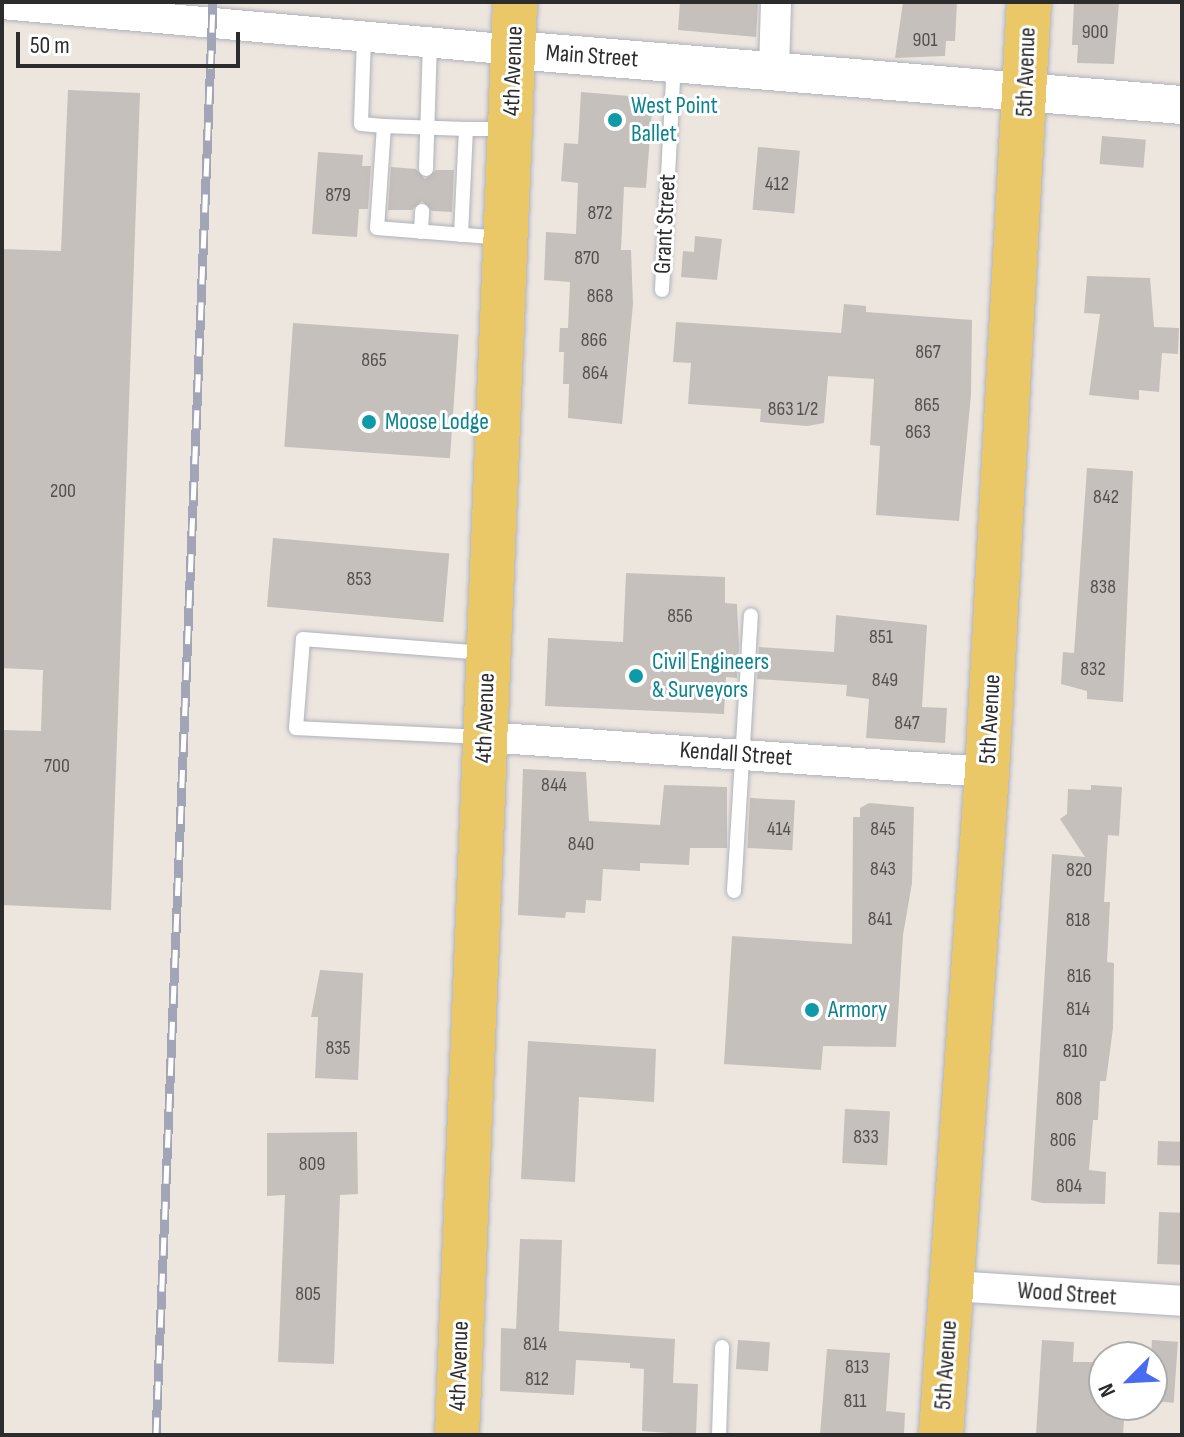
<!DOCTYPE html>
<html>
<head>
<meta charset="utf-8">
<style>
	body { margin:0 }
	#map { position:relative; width:1184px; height:1437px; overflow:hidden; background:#ede6df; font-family:"Sofia Sans Condensed",sans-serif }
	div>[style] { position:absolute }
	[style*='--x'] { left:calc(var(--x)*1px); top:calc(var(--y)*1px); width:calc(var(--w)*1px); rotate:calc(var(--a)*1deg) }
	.building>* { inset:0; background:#c5c0bb; transform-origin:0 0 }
	.roads { filter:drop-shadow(0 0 2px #afb2bc) drop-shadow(0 0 2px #afb2bc) }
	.service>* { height:14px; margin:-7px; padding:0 7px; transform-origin:7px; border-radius:7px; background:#fff }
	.minor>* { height:30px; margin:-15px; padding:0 15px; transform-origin:15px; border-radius:15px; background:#fff }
	.tertiary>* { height:38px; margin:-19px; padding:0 19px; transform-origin:19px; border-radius:19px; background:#fff }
	.primary>* { height:44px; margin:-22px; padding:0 22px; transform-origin:22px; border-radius:22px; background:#eac867 }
	.rail>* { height:9px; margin-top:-4.5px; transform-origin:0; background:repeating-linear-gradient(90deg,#fff 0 18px,#a2a5b5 0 36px); box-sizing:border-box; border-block:2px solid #a2a5b5 }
	.dots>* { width:22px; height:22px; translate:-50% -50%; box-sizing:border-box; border:4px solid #fff; border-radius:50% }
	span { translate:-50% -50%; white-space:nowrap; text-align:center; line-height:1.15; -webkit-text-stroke:6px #fff; paint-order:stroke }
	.number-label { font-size:20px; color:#525150 }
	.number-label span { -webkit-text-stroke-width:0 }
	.street-label { font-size:24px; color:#2c2c2c }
	.culture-label { font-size:24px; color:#0d838f }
	.left { translate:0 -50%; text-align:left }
	.frame { position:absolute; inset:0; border:4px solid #2c2c2c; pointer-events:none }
	.north { position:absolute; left:1088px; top:1341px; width:80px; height:80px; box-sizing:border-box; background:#fff; border:2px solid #ababab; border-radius:50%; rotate:246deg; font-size:22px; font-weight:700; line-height:32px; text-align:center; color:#2c2c2c }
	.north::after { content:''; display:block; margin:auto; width:28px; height:36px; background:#486cf1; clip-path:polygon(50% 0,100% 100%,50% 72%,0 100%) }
	.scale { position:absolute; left:16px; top:32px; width:224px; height:36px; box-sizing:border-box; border:4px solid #2c2c2c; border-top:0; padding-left:10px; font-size:24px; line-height:28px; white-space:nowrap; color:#2c2c2c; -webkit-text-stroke:6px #fff; paint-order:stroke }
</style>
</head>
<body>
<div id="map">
	<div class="building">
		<div style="clip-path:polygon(680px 2px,758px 2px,756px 37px,678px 30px)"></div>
		<div style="clip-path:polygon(903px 2px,957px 2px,955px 41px,946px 41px,945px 56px,895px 58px)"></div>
		<div style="clip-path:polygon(1074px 2px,1119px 2px,1114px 64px,1077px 63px,1078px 45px,1072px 45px)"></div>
		<div style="clip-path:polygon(68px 90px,140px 93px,111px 910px,2px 905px,2px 730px,41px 731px,43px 670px,2px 668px,2px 249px,61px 251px)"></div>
		<div style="clip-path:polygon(581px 92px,653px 98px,646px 188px,624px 187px,621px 250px,631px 250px,633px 304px,622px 424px,568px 418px,569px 384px,563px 384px,564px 352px,559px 352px,560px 328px,568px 328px,570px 282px,544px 280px,546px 232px,576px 234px,578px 183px,561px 181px,564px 143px,578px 144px)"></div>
		<div style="left:1102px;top:136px;width:44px;height:28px;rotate:5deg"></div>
		<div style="left:758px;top:147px;width:42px;height:63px;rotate:5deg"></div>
		<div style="clip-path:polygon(318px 152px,363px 155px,362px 166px,371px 166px,368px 209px,359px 209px,357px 237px,312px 234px)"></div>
		<div style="clip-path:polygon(391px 167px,416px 169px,425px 179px,436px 170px,454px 170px,452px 212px,432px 211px,422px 201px,412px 210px,388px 210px)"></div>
		<div style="clip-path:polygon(695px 236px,722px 239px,717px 280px,681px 277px,683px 251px,694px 252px)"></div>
		<div style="clip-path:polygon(1087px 276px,1150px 278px,1154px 327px,1179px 328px,1178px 354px,1162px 353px,1159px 392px,1139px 390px,1139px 400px,1089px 395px,1100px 314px,1084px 313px)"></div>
		<div style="clip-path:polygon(844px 304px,866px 306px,866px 312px,972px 320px,971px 395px,959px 521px,876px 515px,880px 446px,870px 445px,874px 379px,828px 376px,824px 423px,807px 426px,760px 422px,761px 409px,688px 404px,691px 363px,673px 362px,676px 322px,841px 333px)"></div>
		<div style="left:293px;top:323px;width:166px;height:124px;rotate:4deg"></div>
		<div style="clip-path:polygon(1087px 468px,1133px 471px,1123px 702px,1087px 699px,1087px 691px,1061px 684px,1063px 652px,1074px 653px)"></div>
		<div style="left:273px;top:538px;width:177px;height:69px;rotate:5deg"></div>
		<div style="clip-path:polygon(626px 573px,725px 577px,725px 603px,737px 604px,739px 646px,737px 678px,726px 677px,724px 714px,545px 706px,548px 638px,623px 642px)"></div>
		<div style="clip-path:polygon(836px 615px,927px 625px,922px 707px,947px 708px,945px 743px,866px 738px,869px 699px,846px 696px,847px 685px,757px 679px,759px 647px,834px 652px)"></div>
		<div style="clip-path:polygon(523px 769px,586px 772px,589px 821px,660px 825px,664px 785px,727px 787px,727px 848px,690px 848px,689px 865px,640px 863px,640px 871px,603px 869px,601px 901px,586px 900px,585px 913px,566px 912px,565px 918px,518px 915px)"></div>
		<div style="clip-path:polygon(1091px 785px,1122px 787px,1119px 836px,1108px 835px,1104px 902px,1110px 902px,1107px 962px,1114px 963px,1113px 1028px,1106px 1081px,1100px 1081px,1098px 1120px,1093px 1120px,1089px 1170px,1106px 1172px,1105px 1204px,1042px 1203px,1031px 1200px,1052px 854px,1085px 857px,1060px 819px,1067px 814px,1068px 789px,1091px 790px)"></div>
		<div style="left:750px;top:798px;width:45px;height:50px;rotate:3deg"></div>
		<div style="clip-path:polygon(869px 803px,914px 807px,912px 883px,903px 935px,896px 1047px,823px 1046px,821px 1070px,724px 1064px,732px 936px,852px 944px,853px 817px,860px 817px,860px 808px)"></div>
		<div style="clip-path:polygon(320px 970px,363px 973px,358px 1080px,315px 1078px,318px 1017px,311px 1017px)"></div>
		<div style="clip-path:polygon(528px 1041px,656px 1049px,654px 1102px,579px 1097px,575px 1182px,521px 1179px)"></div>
		<div style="left:845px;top:1109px;width:45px;height:54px;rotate:3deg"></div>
		<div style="clip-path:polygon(357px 1132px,358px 1194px,340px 1195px,334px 1364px,278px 1362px,285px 1195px,267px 1196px,267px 1133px)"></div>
		<div style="left:1158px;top:1141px;width:24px;height:24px;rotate:2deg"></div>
		<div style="left:1159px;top:1212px;width:23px;height:52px;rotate:2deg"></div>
		<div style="clip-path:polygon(520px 1239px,562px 1240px,559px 1331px,675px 1339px,673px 1383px,698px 1384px,696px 1435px,642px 1431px,644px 1369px,630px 1368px,630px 1363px,576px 1360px,574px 1395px,500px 1391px,501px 1328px,516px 1329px)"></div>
		<div style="left:738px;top:1340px;width:32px;height:29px;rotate:4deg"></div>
		<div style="clip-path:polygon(1042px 1340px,1074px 1342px,1073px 1362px,1104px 1362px,1104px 1405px,1125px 1405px,1123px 1435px,1036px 1435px)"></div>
		<div style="left:1152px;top:1340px;width:26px;height:61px;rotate:4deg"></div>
		<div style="clip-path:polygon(827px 1349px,890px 1353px,886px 1411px,905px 1413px,904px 1435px,820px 1435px)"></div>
	</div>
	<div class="roads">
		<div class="service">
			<div style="--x:364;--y:37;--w:87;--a:92"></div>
			<div style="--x:361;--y:124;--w:23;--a:5"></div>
			<div style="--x:384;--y:126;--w:102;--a:93.9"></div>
			<div style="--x:377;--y:228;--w:126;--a:4.5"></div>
			<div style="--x:384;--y:126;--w:82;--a:2.1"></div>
			<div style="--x:426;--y:169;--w:127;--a:-88.2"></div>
			<div style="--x:421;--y:232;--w:21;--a:-87"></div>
			<div style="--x:461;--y:235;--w:106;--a:-87.3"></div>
			<div style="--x:466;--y:129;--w:41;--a:0"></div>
			<div style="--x:662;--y:290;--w:227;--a:-87"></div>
			<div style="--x:480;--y:737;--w:184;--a:-177.2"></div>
			<div style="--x:296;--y:728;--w:89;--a:-85.5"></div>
			<div style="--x:303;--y:639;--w:182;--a:4.4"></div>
			<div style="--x:734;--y:891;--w:276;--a:-86.5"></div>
			<div style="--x:719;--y:1435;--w:88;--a:-88"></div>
		</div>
		<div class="minor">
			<div style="--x:2;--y:4;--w:514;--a:5.13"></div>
			<div style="--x:774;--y:70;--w:68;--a:-88.3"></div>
			<div style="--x:485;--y:737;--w:503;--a:3.99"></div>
			<div style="--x:952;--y:1286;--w:230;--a:3.7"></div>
		</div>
		<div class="tertiary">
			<div style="--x:514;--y:50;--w:670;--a:4.71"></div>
		</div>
		<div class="primary">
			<div style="--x:457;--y:1435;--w:1434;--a:-87.68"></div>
			<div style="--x:941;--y:1435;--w:665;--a:-86.03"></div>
			<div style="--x:987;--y:772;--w:771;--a:-86.88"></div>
		</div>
	</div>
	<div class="rail">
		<div style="--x:156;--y:1435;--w:1434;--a:-87.72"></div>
	</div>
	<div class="dots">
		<div style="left:615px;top:120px;background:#0f9aa8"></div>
		<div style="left:369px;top:422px;background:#0f9aa8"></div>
		<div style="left:636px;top:676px;background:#0f9aa8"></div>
		<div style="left:812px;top:1010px;background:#0f9aa8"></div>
	</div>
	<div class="number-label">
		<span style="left:1095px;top:32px">900</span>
		<span style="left:925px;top:40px">901</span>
		<span style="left:777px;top:184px">412</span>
		<span style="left:338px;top:195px">879</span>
		<span style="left:600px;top:213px">872</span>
		<span style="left:587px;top:258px">870</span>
		<span style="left:600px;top:296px">868</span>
		<span style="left:594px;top:340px">866</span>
		<span style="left:928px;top:352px">867</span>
		<span style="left:374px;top:360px">865</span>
		<span style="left:595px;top:373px">864</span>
		<span style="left:927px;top:405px">865</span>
		<span style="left:793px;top:409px">863 1/2</span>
		<span style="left:918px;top:432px">863</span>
		<span style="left:63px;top:491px">200</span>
		<span style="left:1106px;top:497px">842</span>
		<span style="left:359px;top:579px">853</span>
		<span style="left:1103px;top:587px">838</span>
		<span style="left:680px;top:616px">856</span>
		<span style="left:881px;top:637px">851</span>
		<span style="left:1093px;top:669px">832</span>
		<span style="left:885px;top:680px">849</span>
		<span style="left:907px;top:723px">847</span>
		<span style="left:57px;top:766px">700</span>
		<span style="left:554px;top:785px">844</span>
		<span style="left:779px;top:829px">414</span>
		<span style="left:883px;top:829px">845</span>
		<span style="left:581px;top:844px">840</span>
		<span style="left:883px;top:869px">843</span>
		<span style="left:1079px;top:870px">820</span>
		<span style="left:880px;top:919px">841</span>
		<span style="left:1078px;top:920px">818</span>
		<span style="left:1079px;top:976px">816</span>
		<span style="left:1078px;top:1009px">814</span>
		<span style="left:338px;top:1048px">835</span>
		<span style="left:1075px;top:1051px">810</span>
		<span style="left:1069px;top:1099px">808</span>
		<span style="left:866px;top:1137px">833</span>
		<span style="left:1063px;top:1140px">806</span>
		<span style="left:312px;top:1164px">809</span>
		<span style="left:1069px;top:1186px">804</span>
		<span style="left:308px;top:1294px">805</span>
		<span style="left:535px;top:1344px">814</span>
		<span style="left:857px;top:1367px">813</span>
		<span style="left:537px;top:1379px">812</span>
		<span style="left:855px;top:1401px">811</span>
	</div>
	<div class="street-label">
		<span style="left:592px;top:56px;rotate:4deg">Main Street</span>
		<span style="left:513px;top:71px;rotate:-88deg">4th Avenue</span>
		<span style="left:1026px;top:72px;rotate:-88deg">5th Avenue</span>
		<span style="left:665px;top:224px;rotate:-87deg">Grant Street</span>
		<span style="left:485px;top:718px;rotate:-88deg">4th Avenue</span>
		<span style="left:990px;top:719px;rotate:-87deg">5th Avenue</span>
		<span style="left:736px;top:754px;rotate:4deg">Kendall Street</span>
		<span style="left:1067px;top:1294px;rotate:4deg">Wood Street</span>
		<span style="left:946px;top:1365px;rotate:-86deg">5th Avenue</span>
		<span style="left:459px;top:1366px;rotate:-88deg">4th Avenue</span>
	</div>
	<div class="culture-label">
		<span class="left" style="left:631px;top:120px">West Point<br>Ballet</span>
		<span class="left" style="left:385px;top:422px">Moose Lodge</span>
		<span class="left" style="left:652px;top:676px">Civil Engineers<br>&amp; Surveyors</span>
		<span class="left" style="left:828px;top:1010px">Armory</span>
	</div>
	<div class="frame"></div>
	<div class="north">N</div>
	<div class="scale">50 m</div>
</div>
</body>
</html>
